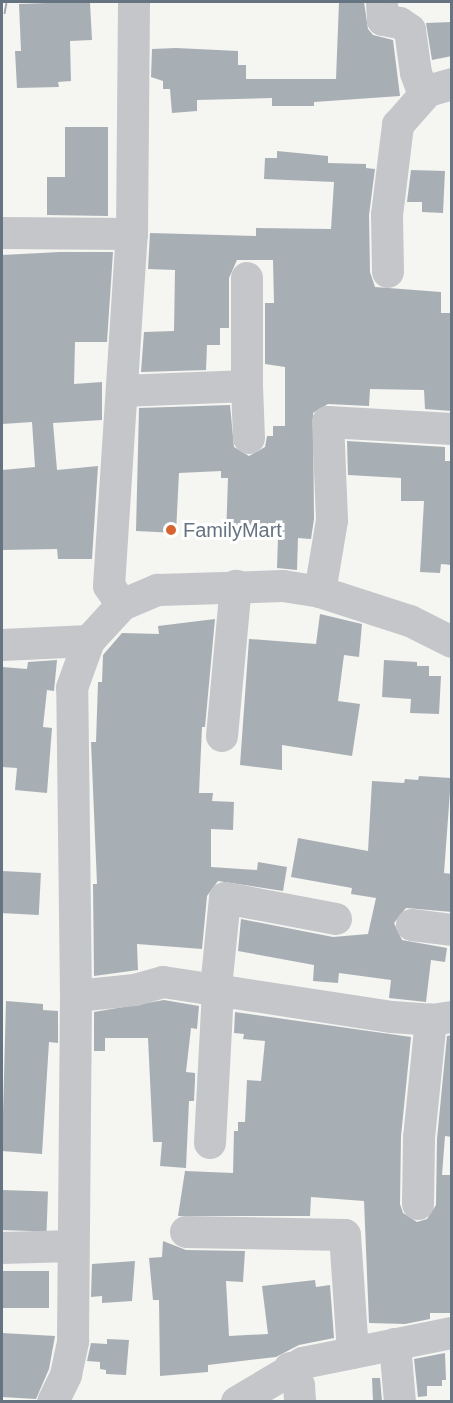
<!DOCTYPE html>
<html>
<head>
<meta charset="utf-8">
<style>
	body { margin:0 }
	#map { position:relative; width:453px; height:1403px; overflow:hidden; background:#f5f5f2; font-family:Arial,sans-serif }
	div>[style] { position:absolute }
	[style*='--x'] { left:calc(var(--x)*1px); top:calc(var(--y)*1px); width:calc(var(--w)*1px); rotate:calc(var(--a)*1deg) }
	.building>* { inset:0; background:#a8afb4; transform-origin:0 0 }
	.minor>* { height:32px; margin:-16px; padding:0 16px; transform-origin:16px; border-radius:16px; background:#c4c6ca }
	.rail>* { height:7px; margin-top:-3.5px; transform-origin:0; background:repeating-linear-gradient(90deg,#fff 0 14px,#a2a7ac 0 28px); box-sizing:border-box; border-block:2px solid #a2a7ac }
	.dots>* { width:16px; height:16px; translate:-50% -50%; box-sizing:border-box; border:3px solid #fff; border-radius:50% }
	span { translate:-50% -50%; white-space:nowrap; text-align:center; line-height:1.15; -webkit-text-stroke:6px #fff; paint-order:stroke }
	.poi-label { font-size:20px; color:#667381 }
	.left { translate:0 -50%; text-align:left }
	.frame { position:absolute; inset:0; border:3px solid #667381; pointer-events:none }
</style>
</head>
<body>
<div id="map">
	<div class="building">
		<div style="clip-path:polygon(75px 2px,90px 3px,92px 40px,70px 41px,71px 81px,58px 82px,59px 87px,17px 88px,15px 51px,21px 51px,19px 4px)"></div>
		<div style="clip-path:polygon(339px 2px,364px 2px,368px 29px,373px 35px,393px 40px,400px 96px,314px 102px,314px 106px,272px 106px,272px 98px,197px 100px,197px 111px,172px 113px,170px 89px,163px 89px,163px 81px,151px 77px,152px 49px,176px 48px,238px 51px,238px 65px,246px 65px,246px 79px,336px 79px)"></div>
		<div style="clip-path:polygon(452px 22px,452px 56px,432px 60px,426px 23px)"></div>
		<div style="clip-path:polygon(65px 127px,108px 127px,108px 216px,47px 215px,47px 177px,65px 177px)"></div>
		<div style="clip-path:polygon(277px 151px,328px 156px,328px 163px,366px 164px,366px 168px,375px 169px,369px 215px,370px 272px,375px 287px,441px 292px,441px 313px,452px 313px,452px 411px,425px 409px,424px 390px,370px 389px,369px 406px,328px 404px,313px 413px,314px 519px,311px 539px,298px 538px,297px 570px,277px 568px,278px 538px,226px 537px,228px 478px,221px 478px,221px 471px,179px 473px,176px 533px,136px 531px,139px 408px,230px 405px,234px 447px,249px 456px,265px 447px,267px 436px,273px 436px,273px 426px,285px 426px,285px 367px,265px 364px,265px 303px,274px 303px,273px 260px,237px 260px,229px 278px,229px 328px,220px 328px,220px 345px,207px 345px,206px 370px,141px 372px,144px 332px,174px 331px,175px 270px,148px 269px,150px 233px,256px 236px,256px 228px,331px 229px,334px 182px,264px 179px,265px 158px,277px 158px)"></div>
		<div style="clip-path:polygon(411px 170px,445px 171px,443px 213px,422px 212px,422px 202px,407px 202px)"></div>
		<div style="clip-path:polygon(60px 252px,113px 252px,107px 342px,75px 342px,74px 384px,102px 382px,102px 420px,53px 423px,57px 470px,98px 466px,92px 559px,58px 559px,57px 549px,2px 550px,2px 470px,35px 467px,32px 422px,2px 424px,2px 255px)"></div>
		<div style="clip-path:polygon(347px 441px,445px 447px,445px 461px,452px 461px,452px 565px,441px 564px,440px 573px,420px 572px,424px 501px,401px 501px,401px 478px,348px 475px)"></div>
		<div style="clip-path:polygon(320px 614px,362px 624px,359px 657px,344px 655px,338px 701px,360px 704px,352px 756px,282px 745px,282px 770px,240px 765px,249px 639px,316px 644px)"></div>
		<div style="clip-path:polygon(215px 619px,205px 727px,202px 727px,199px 793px,213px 793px,212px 801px,234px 802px,233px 830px,211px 829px,211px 867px,257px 870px,258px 862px,287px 867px,283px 891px,218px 881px,207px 896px,202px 949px,137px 944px,138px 970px,94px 976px,93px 884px,97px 884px,91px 742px,96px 742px,98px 682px,102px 682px,103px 655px,122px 633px,159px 634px,158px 626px)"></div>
		<div style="clip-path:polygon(57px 660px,54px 691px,47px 690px,43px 727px,52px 728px,47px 793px,15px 790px,17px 768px,2px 767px,2px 667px,27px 669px,28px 662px)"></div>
		<div style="clip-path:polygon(384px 660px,417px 662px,417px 666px,429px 666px,429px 676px,441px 676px,439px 714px,410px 713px,411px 699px,382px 697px)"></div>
		<div style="clip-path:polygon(419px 776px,451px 778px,444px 873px,452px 874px,452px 912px,406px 908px,394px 923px,402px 940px,447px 948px,445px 962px,431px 960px,426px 1002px,389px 998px,391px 980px,339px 973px,338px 983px,313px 981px,314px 965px,238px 951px,241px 919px,333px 937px,368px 934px,376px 898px,351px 894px,352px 888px,291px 877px,298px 838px,368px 851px,372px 781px,404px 783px,405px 779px,418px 780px)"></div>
		<div style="left:2px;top:871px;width:39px;height:42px;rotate:3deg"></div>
		<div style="clip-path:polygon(164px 1000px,199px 1006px,197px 1029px,191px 1028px,186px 1072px,195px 1073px,195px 1080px,194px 1101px,189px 1101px,186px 1168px,160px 1166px,162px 1142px,153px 1142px,148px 1038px,105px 1038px,105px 1051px,94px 1051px,94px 1012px)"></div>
		<div style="clip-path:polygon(6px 1001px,43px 1004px,43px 1010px,58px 1011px,58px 1043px,49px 1042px,42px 1154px,2px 1151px)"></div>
		<div style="clip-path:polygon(235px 1012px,411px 1037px,401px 1136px,400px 1204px,403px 1213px,417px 1222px,427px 1219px,436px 1205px,437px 1139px,447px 1036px,452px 1035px,452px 1137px,445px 1136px,442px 1175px,452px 1175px,452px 1313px,430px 1313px,430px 1319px,405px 1324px,369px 1323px,364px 1201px,311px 1197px,310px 1216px,178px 1216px,185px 1171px,233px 1173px,234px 1131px,238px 1131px,238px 1122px,245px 1122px,247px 1080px,261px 1081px,265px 1041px,243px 1039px,244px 1034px,234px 1033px)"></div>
		<div style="left:2px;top:1190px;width:46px;height:40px;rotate:2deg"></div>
		<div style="clip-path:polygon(163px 1241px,186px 1250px,245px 1251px,243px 1282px,226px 1281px,229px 1336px,268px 1334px,262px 1286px,315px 1280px,316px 1287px,330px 1285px,334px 1338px,299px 1345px,276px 1357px,208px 1365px,208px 1372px,160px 1376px,159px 1300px,153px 1300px,149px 1258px,162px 1257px)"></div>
		<div style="clip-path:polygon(135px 1261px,132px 1301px,102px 1303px,102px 1296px,91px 1297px,92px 1264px)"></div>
		<div style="left:2px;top:1271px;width:47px;height:37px"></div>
		<div style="clip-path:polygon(2px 1333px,55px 1336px,49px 1369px,36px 1399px,2px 1397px)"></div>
		<div style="clip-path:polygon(107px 1339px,129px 1340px,126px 1375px,106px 1374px,106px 1370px,100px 1369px,100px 1362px,87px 1361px,91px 1343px,107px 1344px)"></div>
		<div style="clip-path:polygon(445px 1353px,446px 1380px,442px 1380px,442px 1386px,427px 1386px,427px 1396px,418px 1397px,414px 1359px)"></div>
		<div style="clip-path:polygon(372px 1378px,380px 1378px,382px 1401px,373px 1401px)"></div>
	</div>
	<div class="minor">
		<div style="--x:382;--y:2;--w:18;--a:87"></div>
		<div style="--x:383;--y:20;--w:17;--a:10"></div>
		<div style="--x:400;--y:23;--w:12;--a:35"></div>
		<div style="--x:410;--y:30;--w:43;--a:82.1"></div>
		<div style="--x:416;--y:73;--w:23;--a:70"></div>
		<div style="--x:2;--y:233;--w:130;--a:0.4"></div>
		<div style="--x:388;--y:272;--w:57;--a:-91"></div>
		<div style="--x:387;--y:215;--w:91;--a:-83"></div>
		<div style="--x:398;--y:125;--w:45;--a:-48.6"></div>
		<div style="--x:428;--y:91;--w:25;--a:-16"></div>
		<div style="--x:247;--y:386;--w:108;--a:-90"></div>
		<div style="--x:122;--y:391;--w:125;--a:-2.3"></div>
		<div style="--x:247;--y:386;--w:52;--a:87.8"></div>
		<div style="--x:320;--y:592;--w:73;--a:-80.5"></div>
		<div style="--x:332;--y:520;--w:98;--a:-92.3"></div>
		<div style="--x:328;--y:422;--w:124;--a:3.2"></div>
		<div style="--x:122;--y:605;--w:23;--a:-124"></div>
		<div style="--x:109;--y:586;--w:353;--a:-86.3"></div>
		<div style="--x:132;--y:234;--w:232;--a:-89.5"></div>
		<div style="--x:2;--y:645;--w:87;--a:-2.6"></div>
		<div style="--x:222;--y:736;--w:151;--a:-84.7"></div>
		<div style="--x:412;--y:925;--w:40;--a:7.1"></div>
		<div style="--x:216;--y:988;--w:90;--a:-84.3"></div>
		<div style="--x:225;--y:898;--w:113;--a:10.7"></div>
		<div style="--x:76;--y:996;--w:59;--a:-5.8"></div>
		<div style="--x:135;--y:990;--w:29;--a:-16"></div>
		<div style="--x:163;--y:982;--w:232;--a:8.7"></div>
		<div style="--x:392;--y:1017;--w:39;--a:4"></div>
		<div style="--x:431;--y:1020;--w:21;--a:-8"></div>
		<div style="--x:210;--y:1143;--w:155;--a:-87"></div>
		<div style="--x:418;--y:1204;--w:66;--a:-89.1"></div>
		<div style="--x:419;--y:1138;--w:119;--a:-84.2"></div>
		<div style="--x:186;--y:1232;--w:159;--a:1.1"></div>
		<div style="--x:345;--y:1235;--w:118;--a:86.1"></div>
		<div style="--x:2;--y:1248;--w:70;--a:-1.6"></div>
		<div style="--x:395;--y:1344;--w:58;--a:85.1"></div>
		<div style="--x:290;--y:1368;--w:20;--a:63"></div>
		<div style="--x:299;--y:1386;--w:16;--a:86"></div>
		<div style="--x:53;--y:1402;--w:30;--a:-64"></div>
		<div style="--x:66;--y:1375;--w:35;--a:-78"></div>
		<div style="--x:73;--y:1341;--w:345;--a:-89.5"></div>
		<div style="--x:76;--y:996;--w:308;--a:-90.7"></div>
		<div style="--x:72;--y:688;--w:50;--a:-70.1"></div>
		<div style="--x:89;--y:641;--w:49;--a:-47.5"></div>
		<div style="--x:122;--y:605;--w:39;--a:-23"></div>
		<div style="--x:158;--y:590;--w:125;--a:-1.8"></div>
		<div style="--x:283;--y:586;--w:37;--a:9"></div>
		<div style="--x:320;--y:592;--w:95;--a:17.9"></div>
		<div style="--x:410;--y:621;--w:47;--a:26.6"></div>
		<div style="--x:237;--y:1402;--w:77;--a:-30.6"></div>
		<div style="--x:303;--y:1363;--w:152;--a:-11.4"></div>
	</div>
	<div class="rail">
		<div style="--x:2;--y:13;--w:11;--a:-80"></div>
	</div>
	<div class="dots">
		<div style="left:171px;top:530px;background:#d76330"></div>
	</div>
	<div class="poi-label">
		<span class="left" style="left:183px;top:530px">FamilyMart</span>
	</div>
	<div class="frame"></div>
</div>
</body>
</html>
